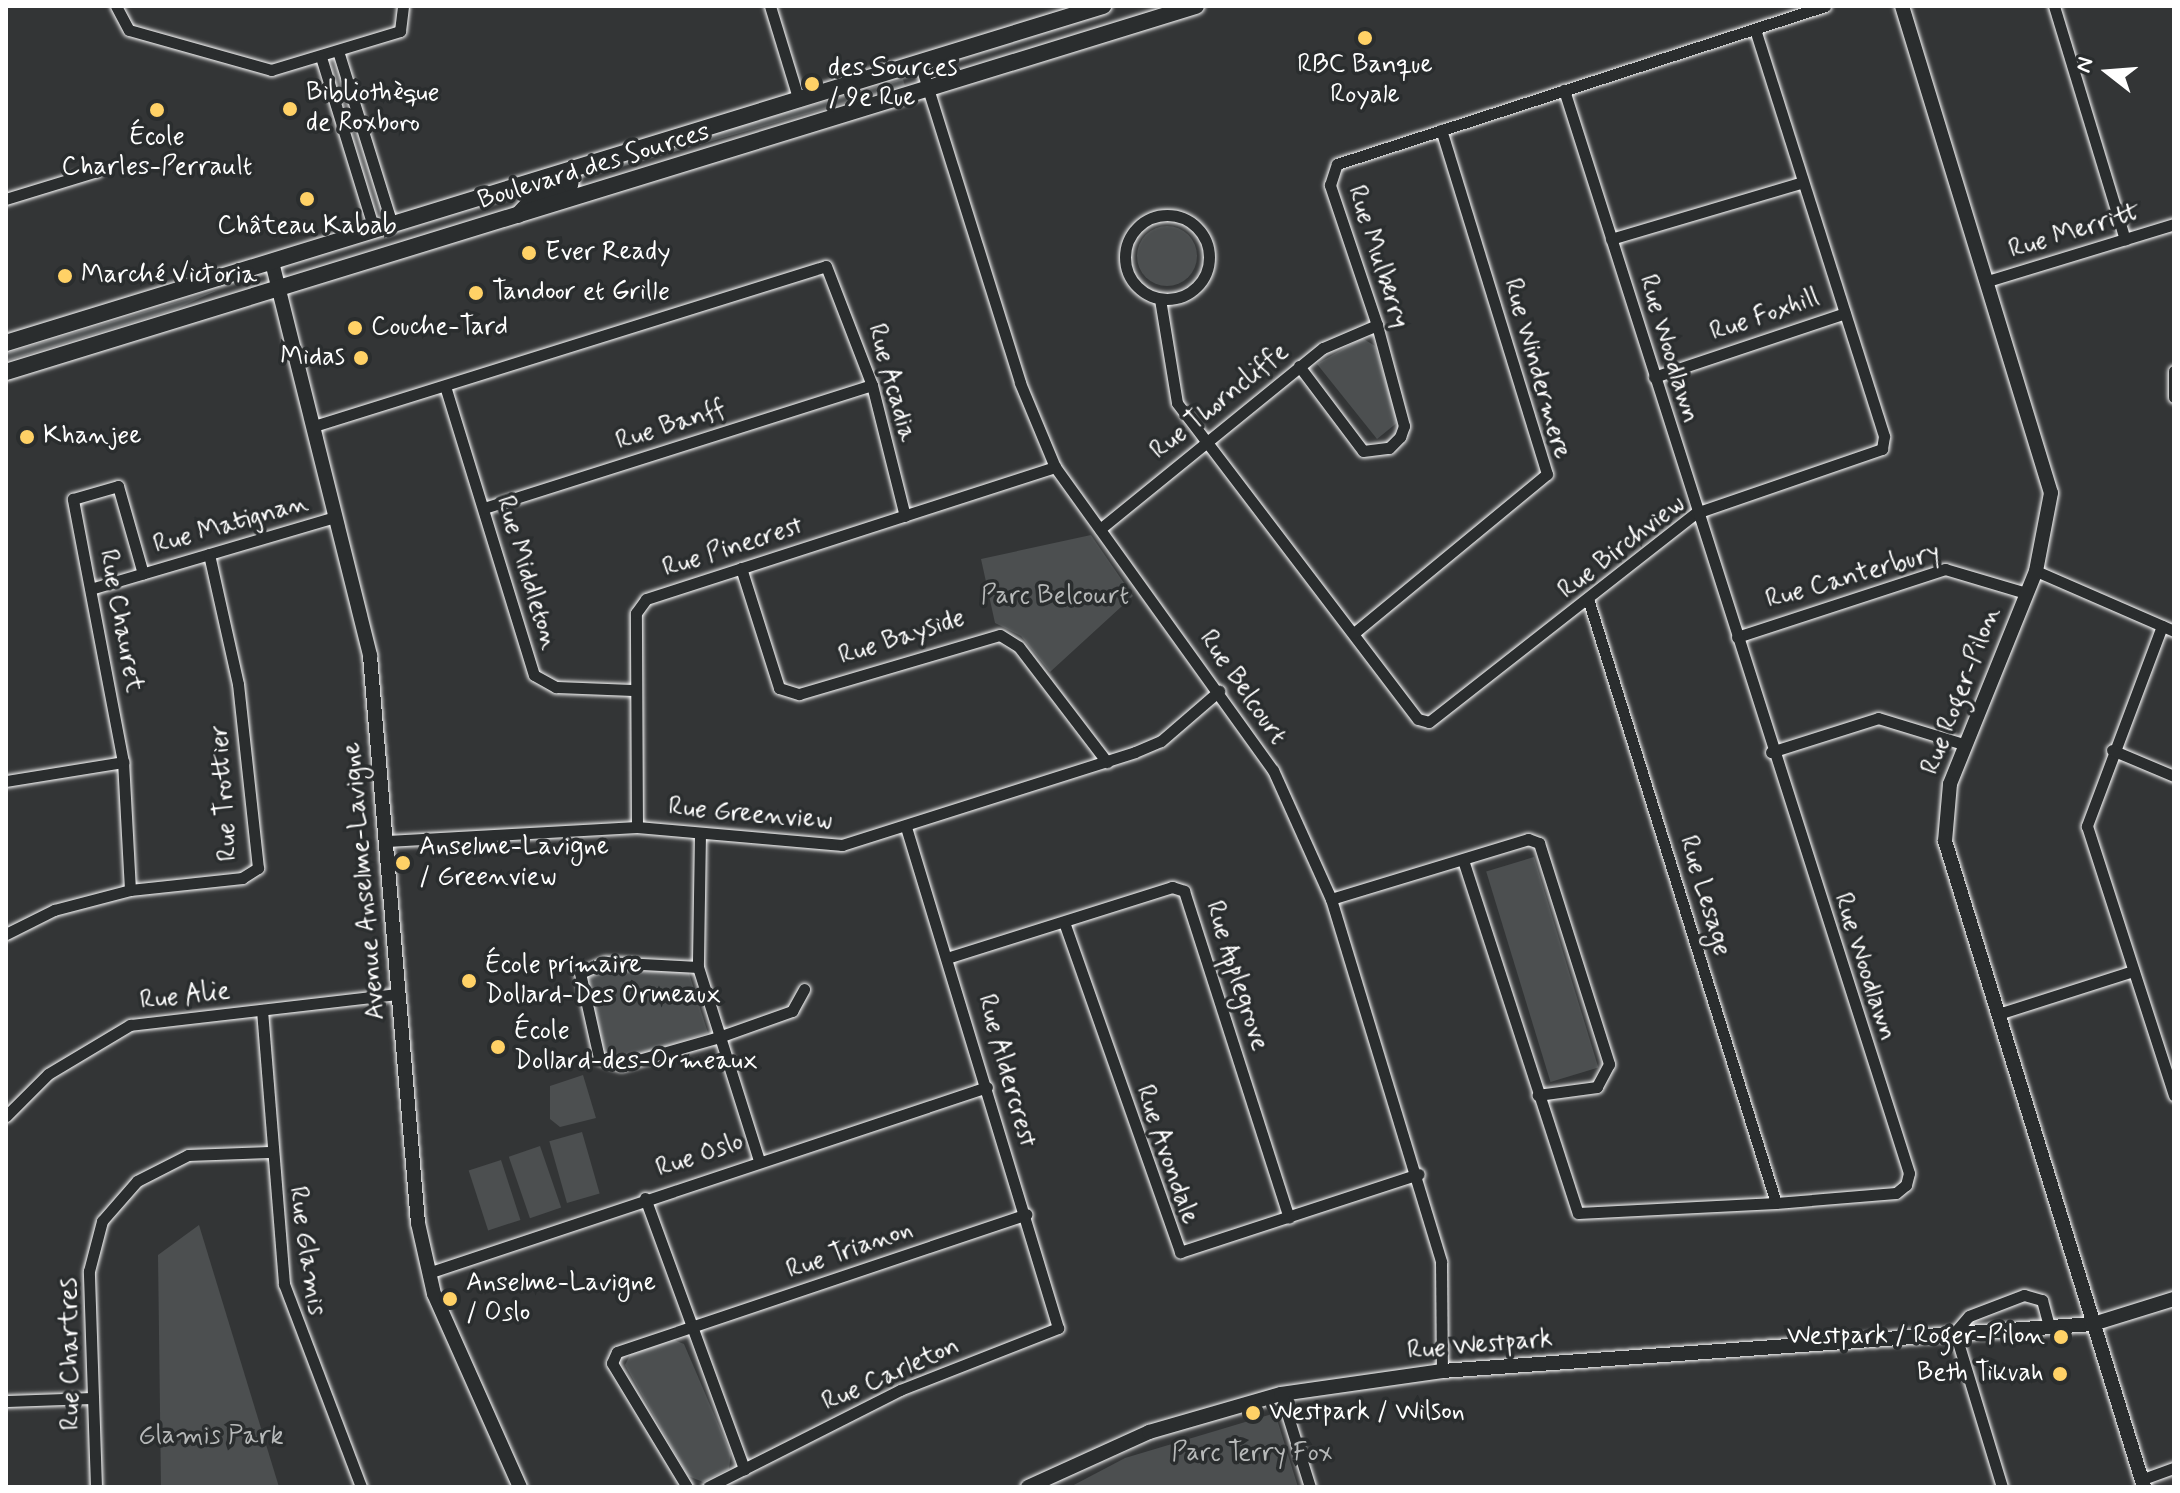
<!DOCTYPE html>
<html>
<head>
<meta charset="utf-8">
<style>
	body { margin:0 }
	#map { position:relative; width:2180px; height:1493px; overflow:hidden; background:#333536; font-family:Mynerve,sans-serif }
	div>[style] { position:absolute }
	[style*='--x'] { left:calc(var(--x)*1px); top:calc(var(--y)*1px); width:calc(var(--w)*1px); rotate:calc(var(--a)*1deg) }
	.green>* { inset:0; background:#4c4f50; transform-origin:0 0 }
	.round { border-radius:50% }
	.roads { filter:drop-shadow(0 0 2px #fff) drop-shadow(0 0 2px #fff) }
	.minor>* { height:11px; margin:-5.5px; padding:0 5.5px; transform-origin:5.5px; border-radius:5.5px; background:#2a2d2e }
	.minor>.ring { margin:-5.5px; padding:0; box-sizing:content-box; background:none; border:11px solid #2a2d2e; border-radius:50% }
	.tertiary>* { height:14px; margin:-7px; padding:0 7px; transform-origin:7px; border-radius:7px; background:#2a2d2e }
	.secondary>* { height:16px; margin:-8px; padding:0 8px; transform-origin:8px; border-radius:8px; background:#2a2d2e }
	.dots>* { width:22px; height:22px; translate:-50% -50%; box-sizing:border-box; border:4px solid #2a2d2e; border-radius:50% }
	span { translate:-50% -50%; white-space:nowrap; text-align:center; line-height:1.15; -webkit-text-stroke:7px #2a2d2e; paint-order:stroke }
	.poi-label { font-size:26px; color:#fff }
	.left { translate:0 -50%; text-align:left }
	.right { translate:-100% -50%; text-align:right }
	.street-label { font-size:26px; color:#fff }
	.park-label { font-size:26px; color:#b7b9b9 }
	.frame { position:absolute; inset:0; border:8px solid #fff; pointer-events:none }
	.north { position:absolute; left:2068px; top:32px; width:80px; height:80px; -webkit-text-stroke:6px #2a2d2e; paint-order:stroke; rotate:287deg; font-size:22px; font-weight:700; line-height:32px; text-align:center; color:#fff }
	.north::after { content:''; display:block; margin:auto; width:28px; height:36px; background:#fff; clip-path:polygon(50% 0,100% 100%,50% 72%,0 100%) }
</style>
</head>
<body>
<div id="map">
	<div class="green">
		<div style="left:903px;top:79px;width:7px;height:336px;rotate:74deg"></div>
		<div class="round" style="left:1137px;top:226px;width:60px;height:60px"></div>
		<div style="clip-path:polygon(218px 290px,176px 309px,6px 361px,7px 353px)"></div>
		<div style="clip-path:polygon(1362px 338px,1375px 346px,1398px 422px,1377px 439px,1317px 364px)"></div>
		<div style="clip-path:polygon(1091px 535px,1133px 596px,1050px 672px,1021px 636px,995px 623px,981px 559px)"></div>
		<div style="left:1534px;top:857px;width:220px;height:50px;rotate:73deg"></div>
		<div style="clip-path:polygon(607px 968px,688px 970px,708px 1033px,623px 1060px,604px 1054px,585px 980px)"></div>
		<div style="clip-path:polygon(583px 1075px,596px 1118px,560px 1127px,550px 1119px,550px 1086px)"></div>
		<div style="left:582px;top:1132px;width:64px;height:34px;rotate:74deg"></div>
		<div style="left:540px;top:1146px;width:65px;height:33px;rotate:71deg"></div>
		<div style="left:501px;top:1160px;width:63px;height:34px;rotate:72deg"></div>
		<div style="clip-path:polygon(199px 1225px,279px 1487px,161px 1487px,158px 1255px)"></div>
		<div style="clip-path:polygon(674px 1340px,684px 1344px,731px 1454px,729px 1469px,703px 1482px,688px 1476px,625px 1365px,631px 1353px)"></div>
		<div style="clip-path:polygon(1275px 1413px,1298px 1487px,1070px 1487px,1125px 1458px)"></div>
	</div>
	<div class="roads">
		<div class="minor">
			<div style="--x:116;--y:6;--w:27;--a:62"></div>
			<div style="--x:129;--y:30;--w:148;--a:15.7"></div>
			<div style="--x:271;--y:70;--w:135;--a:-16.8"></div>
			<div style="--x:400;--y:31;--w:25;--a:-83"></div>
			<div style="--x:770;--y:6;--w:99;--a:73"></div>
			<div style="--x:2054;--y:6;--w:244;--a:73.1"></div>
			<div style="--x:338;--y:51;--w:181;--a:72.7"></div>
			<div style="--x:321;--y:57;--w:180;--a:72.9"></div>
			<div style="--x:920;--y:63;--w:335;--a:72.6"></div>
			<div style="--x:1020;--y:383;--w:91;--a:67.4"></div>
			<div style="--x:1055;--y:467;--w:373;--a:54.3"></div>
			<div style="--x:1273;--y:770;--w:141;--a:65.8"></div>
			<div style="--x:1331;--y:899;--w:379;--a:73.1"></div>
			<div style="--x:1441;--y:1262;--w:109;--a:89.5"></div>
			<div style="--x:6;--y:199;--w:95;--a:-17.1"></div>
			<div class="ring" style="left:1125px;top:215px;width:73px;height:73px"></div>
			<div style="--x:1611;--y:239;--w:200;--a:-16.5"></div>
			<div style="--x:1988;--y:281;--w:195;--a:-17"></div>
			<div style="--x:1160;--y:299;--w:105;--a:80.7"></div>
			<div style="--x:1177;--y:403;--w:397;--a:52.7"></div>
			<div style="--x:1418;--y:719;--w:11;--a:15"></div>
			<div style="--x:1429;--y:722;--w:339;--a:-38.1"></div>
			<div style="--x:1696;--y:513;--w:197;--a:-19"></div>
			<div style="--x:1882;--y:449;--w:13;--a:-81"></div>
			<div style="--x:1884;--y:436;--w:427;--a:-107.6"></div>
			<div style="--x:1299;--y:366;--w:106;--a:53"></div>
			<div style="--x:1363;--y:451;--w:26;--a:-7"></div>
			<div style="--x:1389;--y:448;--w:16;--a:-45"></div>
			<div style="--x:1400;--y:437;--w:12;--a:-70"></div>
			<div style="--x:1404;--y:426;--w:105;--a:-105"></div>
			<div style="--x:1377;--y:325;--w:148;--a:-108.6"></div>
			<div style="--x:1330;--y:185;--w:22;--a:-72"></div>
			<div style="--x:1337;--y:164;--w:513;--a:-17.94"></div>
			<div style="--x:2174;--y:371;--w:26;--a:90"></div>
			<div style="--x:1654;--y:377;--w:201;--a:-18.5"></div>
			<div style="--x:445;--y:386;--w:302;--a:72.9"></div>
			<div style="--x:534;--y:675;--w:25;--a:29"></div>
			<div style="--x:556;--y:687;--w:77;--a:2.2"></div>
			<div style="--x:314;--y:426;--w:536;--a:-17.35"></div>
			<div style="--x:826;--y:266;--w:128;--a:68.9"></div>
			<div style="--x:872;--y:385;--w:135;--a:75.9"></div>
			<div style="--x:484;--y:508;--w:407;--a:-17.6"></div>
			<div style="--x:1100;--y:529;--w:287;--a:-39.1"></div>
			<div style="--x:1323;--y:348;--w:59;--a:-23.1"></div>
			<div style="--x:741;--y:568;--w:126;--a:72.4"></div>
			<div style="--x:779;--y:688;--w:21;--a:17"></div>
			<div style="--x:799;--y:694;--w:209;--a:-16.4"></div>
			<div style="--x:1000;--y:635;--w:22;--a:32"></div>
			<div style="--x:1019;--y:647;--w:145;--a:52.6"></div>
			<div style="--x:2036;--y:571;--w:150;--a:23.5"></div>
			<div style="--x:94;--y:588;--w:251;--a:-16.4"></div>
			<div style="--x:1589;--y:602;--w:629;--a:72.72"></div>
			<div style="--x:2162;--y:626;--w:214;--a:110.6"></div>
			<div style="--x:2087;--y:826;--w:283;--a:72.1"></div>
			<div style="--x:1354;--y:633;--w:250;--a:-39.5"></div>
			<div style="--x:1547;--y:474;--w:360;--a:-107.1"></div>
			<div style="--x:1737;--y:637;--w:219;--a:-18.1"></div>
			<div style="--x:1945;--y:569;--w:84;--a:16.5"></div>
			<div style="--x:2112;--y:750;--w:67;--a:22.8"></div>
			<div style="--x:1771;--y:752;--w:112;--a:-17.6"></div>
			<div style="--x:1878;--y:718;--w:89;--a:17"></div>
			<div style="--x:6;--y:781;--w:119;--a:-9.2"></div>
			<div style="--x:637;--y:827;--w:214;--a:-90.3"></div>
			<div style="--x:636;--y:613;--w:17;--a:-54"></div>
			<div style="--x:646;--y:599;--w:430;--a:-17.9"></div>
			<div style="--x:700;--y:833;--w:134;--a:90.9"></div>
			<div style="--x:698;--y:967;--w:202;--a:72.5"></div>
			<div style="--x:387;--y:841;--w:250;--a:-3.2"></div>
			<div style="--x:637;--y:827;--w:206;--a:5"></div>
			<div style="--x:842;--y:845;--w:307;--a:-17.6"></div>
			<div style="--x:1135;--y:752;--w:28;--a:-23"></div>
			<div style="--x:1161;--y:741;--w:77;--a:-40.8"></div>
			<div style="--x:1463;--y:860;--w:371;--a:72"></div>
			<div style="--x:1578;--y:1213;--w:198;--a:-2.9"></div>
			<div style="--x:1776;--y:1203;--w:120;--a:-4.8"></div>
			<div style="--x:1896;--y:1193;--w:13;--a:-39"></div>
			<div style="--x:1906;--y:1185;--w:12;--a:-76"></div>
			<div style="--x:1909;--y:1173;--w:1137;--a:-107.67"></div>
			<div style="--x:130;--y:890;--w:128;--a:-93.1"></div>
			<div style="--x:123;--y:762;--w:268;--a:-100.8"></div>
			<div style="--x:73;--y:499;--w:47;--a:-16.1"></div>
			<div style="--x:118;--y:486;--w:91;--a:74.1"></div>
			<div style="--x:1331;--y:899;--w:206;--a:-16.9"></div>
			<div style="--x:1528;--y:839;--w:12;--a:20"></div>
			<div style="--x:1539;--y:843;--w:232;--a:72.4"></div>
			<div style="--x:1609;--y:1064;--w:26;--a:118"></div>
			<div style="--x:1597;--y:1087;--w:60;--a:172.3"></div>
			<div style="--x:1064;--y:922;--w:350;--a:70.6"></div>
			<div style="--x:1180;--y:1252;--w:251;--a:-18.1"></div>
			<div style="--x:6;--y:934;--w:54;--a:-26.6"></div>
			<div style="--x:54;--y:910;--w:79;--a:-14.7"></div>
			<div style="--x:130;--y:890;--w:113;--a:-6.1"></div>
			<div style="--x:242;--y:878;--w:19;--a:-32"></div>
			<div style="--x:258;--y:868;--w:185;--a:-96.2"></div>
			<div style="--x:238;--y:684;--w:133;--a:-102.6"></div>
			<div style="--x:950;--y:957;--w:233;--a:-17.5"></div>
			<div style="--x:1172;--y:887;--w:13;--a:18"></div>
			<div style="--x:1184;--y:891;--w:343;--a:72.2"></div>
			<div style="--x:698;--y:967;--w:93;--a:-176.9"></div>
			<div style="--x:605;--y:962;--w:27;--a:156"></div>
			<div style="--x:580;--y:973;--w:87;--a:77.4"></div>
			<div style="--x:599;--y:1058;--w:23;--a:18"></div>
			<div style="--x:621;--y:1065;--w:99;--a:-15.9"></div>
			<div style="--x:716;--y:1038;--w:81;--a:-19.6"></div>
			<div style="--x:792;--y:1011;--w:25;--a:-61"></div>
			<div style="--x:262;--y:1010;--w:275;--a:85.4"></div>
			<div style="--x:284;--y:1284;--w:217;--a:69.2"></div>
			<div style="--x:1998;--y:1014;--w:142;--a:-17.7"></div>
			<div style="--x:6;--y:1116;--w:59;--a:-45"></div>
			<div style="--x:48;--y:1074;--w:96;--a:-30.9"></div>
			<div style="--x:130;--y:1025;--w:270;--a:-6.6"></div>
			<div style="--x:645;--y:1198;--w:289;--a:69.9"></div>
			<div style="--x:428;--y:1273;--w:589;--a:-18.4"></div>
			<div style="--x:1281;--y:1394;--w:97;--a:72.7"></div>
			<div style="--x:6;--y:1401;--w:87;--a:-2"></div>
			<div style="--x:2143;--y:1479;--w:33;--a:-20"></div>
			<div style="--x:96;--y:1487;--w:216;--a:-91.9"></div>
			<div style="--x:89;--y:1271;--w:52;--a:-75.4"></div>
			<div style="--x:102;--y:1221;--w:53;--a:-48.8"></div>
			<div style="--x:137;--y:1181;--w:57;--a:-27"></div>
			<div style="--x:188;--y:1155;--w:81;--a:-2.1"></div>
			<div style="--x:687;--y:1487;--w:145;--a:-121.2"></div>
			<div style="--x:612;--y:1363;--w:12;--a:-66"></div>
			<div style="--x:617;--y:1352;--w:432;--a:-18.6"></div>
			<div style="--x:708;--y:1487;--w:215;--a:-26.8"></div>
			<div style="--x:900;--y:1390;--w:170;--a:-21.4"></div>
			<div style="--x:1058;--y:1328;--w:524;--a:-106.88"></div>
			<div style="--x:2002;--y:1487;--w:162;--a:-106.9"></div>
			<div style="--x:1955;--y:1332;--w:21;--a:-49"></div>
			<div style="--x:1969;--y:1316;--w:59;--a:-20.9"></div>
			<div style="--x:2024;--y:1295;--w:19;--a:16"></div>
			<div style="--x:2042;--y:1300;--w:28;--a:75"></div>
		</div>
		<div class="tertiary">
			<div style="--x:1902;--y:6;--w:509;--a:72.99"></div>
			<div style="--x:2051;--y:493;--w:79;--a:100.9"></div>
			<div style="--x:2036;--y:571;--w:230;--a:112"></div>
			<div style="--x:1950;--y:784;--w:57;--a:95"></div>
			<div style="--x:1945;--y:841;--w:676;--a:72.88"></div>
			<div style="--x:272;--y:262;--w:406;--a:76"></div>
			<div style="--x:370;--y:656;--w:569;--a:85.16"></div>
			<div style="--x:418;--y:1223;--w:73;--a:77.3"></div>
			<div style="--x:434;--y:1294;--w:211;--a:66"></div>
			<div style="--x:1028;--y:1487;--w:133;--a:-24.4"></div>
			<div style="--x:1149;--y:1432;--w:137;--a:-16.1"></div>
			<div style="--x:1281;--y:1394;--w:163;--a:-8.1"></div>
			<div style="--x:1442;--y:1371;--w:653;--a:-4.13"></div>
			<div style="--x:2093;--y:1324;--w:85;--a:-17.2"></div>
		</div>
		<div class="secondary">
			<div style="--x:518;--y:215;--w:23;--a:-47"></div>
			<div style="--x:534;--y:198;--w:39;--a:-21"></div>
			<div style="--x:570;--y:184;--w:14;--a:-78"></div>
			<div style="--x:6;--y:343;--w:1148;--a:-17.08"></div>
			<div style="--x:6;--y:372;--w:1245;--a:-17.1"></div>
		</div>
	</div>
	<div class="dots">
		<div style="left:1365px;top:38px;background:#ffd166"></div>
		<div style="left:812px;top:84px;background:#ffd166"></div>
		<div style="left:290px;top:109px;background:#ffd166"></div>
		<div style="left:157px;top:110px;background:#ffd166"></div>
		<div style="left:307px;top:199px;background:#ffd166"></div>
		<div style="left:529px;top:253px;background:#ffd166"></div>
		<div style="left:65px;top:276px;background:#ffd166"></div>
		<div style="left:476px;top:293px;background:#ffd166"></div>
		<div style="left:355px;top:328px;background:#ffd166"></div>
		<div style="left:361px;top:358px;background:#ffd166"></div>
		<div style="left:27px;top:437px;background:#ffd166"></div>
		<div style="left:403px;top:863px;background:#ffd166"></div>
		<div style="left:469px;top:981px;background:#ffd166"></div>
		<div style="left:498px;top:1047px;background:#ffd166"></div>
		<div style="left:450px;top:1299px;background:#ffd166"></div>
		<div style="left:2061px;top:1337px;background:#ffd166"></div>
		<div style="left:2060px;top:1374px;background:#ffd166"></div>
		<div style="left:1253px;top:1413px;background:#ffd166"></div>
	</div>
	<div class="poi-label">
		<span style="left:1365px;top:81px">RBC Banque<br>Royale</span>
		<span class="left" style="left:828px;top:84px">des Sources<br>/ 9e Rue</span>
		<span class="left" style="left:306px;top:109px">Bibliothèque<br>de Roxboro</span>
		<span style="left:157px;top:153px">École<br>Charles-Perrault</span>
		<span style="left:307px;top:227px">Château Kabab</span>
		<span class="left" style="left:545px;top:253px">Ever Ready</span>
		<span class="left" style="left:81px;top:276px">Marché Victoria</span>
		<span class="left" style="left:492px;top:293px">Tandoor et Grille</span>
		<span class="left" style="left:371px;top:328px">Couche-Tard</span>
		<span class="right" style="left:345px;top:358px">Midas</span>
		<span class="left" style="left:43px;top:437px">Khanjee</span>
		<span class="left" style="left:419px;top:863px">Anselme-Lavigne<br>/ Greenview</span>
		<span class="left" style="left:485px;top:981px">École primaire<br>Dollard-Des Ormeaux</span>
		<span class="left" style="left:514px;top:1047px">École<br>Dollard-des-Ormeaux</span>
		<span class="left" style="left:466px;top:1299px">Anselme-Lavigne<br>/ Oslo</span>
		<span class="right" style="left:2045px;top:1337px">Westpark / Roger-Pilon</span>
		<span class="right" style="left:2044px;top:1374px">Beth Tikvah</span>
		<span class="left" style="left:1269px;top:1413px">Westpark / Wilson</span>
	</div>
	<div class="street-label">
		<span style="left:594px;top:167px;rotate:-17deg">Boulevard des Sources</span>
		<span style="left:2075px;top:232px;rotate:-17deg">Rue Merritt</span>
		<span style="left:1377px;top:257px;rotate:72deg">Rue Mulberry</span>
		<span style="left:1765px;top:316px;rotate:-19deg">Rue Foxhill</span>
		<span style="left:1668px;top:349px;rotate:73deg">Rue Woodlawn</span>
		<span style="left:1536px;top:369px;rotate:74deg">Rue Windermere</span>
		<span style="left:891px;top:383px;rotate:74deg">Rue Acadia</span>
		<span style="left:1220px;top:402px;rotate:-39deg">Rue Thorncliffe</span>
		<span style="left:671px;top:426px;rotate:-18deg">Rue Banff</span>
		<span style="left:231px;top:525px;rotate:-16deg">Rue Matignan</span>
		<span style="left:733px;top:548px;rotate:-18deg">Rue Pinecrest</span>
		<span style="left:1622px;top:548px;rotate:-38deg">Rue Birchview</span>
		<span style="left:526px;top:573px;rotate:73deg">Rue Middleton</span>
		<span style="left:1853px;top:577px;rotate:-16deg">Rue Canterbury</span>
		<span style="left:120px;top:621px;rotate:79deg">Rue Chauret</span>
		<span style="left:902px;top:638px;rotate:-18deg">Rue Bayside</span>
		<span style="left:1242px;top:688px;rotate:55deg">Rue Belcourt</span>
		<span style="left:1962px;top:691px;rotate:-69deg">Rue Roger-Pilon</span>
		<span style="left:225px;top:793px;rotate:-94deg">Rue Trottier</span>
		<span style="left:750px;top:815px;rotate:5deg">Rue Greenview</span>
		<span style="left:365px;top:881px;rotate:-95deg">Avenue Anselme-Lavigne</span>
		<span style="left:1704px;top:896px;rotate:73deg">Rue Lesage</span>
		<span style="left:1864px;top:967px;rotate:72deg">Rue Woodlawn</span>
		<span style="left:1236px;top:976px;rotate:72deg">Rue Applegrove</span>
		<span style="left:185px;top:997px;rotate:-7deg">Rue Alie</span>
		<span style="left:1006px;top:1071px;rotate:74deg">Rue Aldercrest</span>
		<span style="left:1166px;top:1155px;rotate:71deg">Rue Avondale</span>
		<span style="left:700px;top:1156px;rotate:-19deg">Rue Oslo</span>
		<span style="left:306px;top:1251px;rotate:81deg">Rue Glamis</span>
		<span style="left:850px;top:1251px;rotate:-19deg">Rue Trianon</span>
		<span style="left:1480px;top:1346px;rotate:-5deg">Rue Westpark</span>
		<span style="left:71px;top:1354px;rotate:-91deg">Rue Chartres</span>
		<span style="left:891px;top:1375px;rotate:-24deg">Rue Carleton</span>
	</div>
	<div class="park-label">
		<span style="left:1055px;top:597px">Parc Belcourt</span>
		<span style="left:211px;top:1437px">Glamis Park</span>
		<span style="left:1252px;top:1454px">Parc Terry Fox</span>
	</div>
	<div class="frame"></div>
	<div class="north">N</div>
</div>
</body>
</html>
